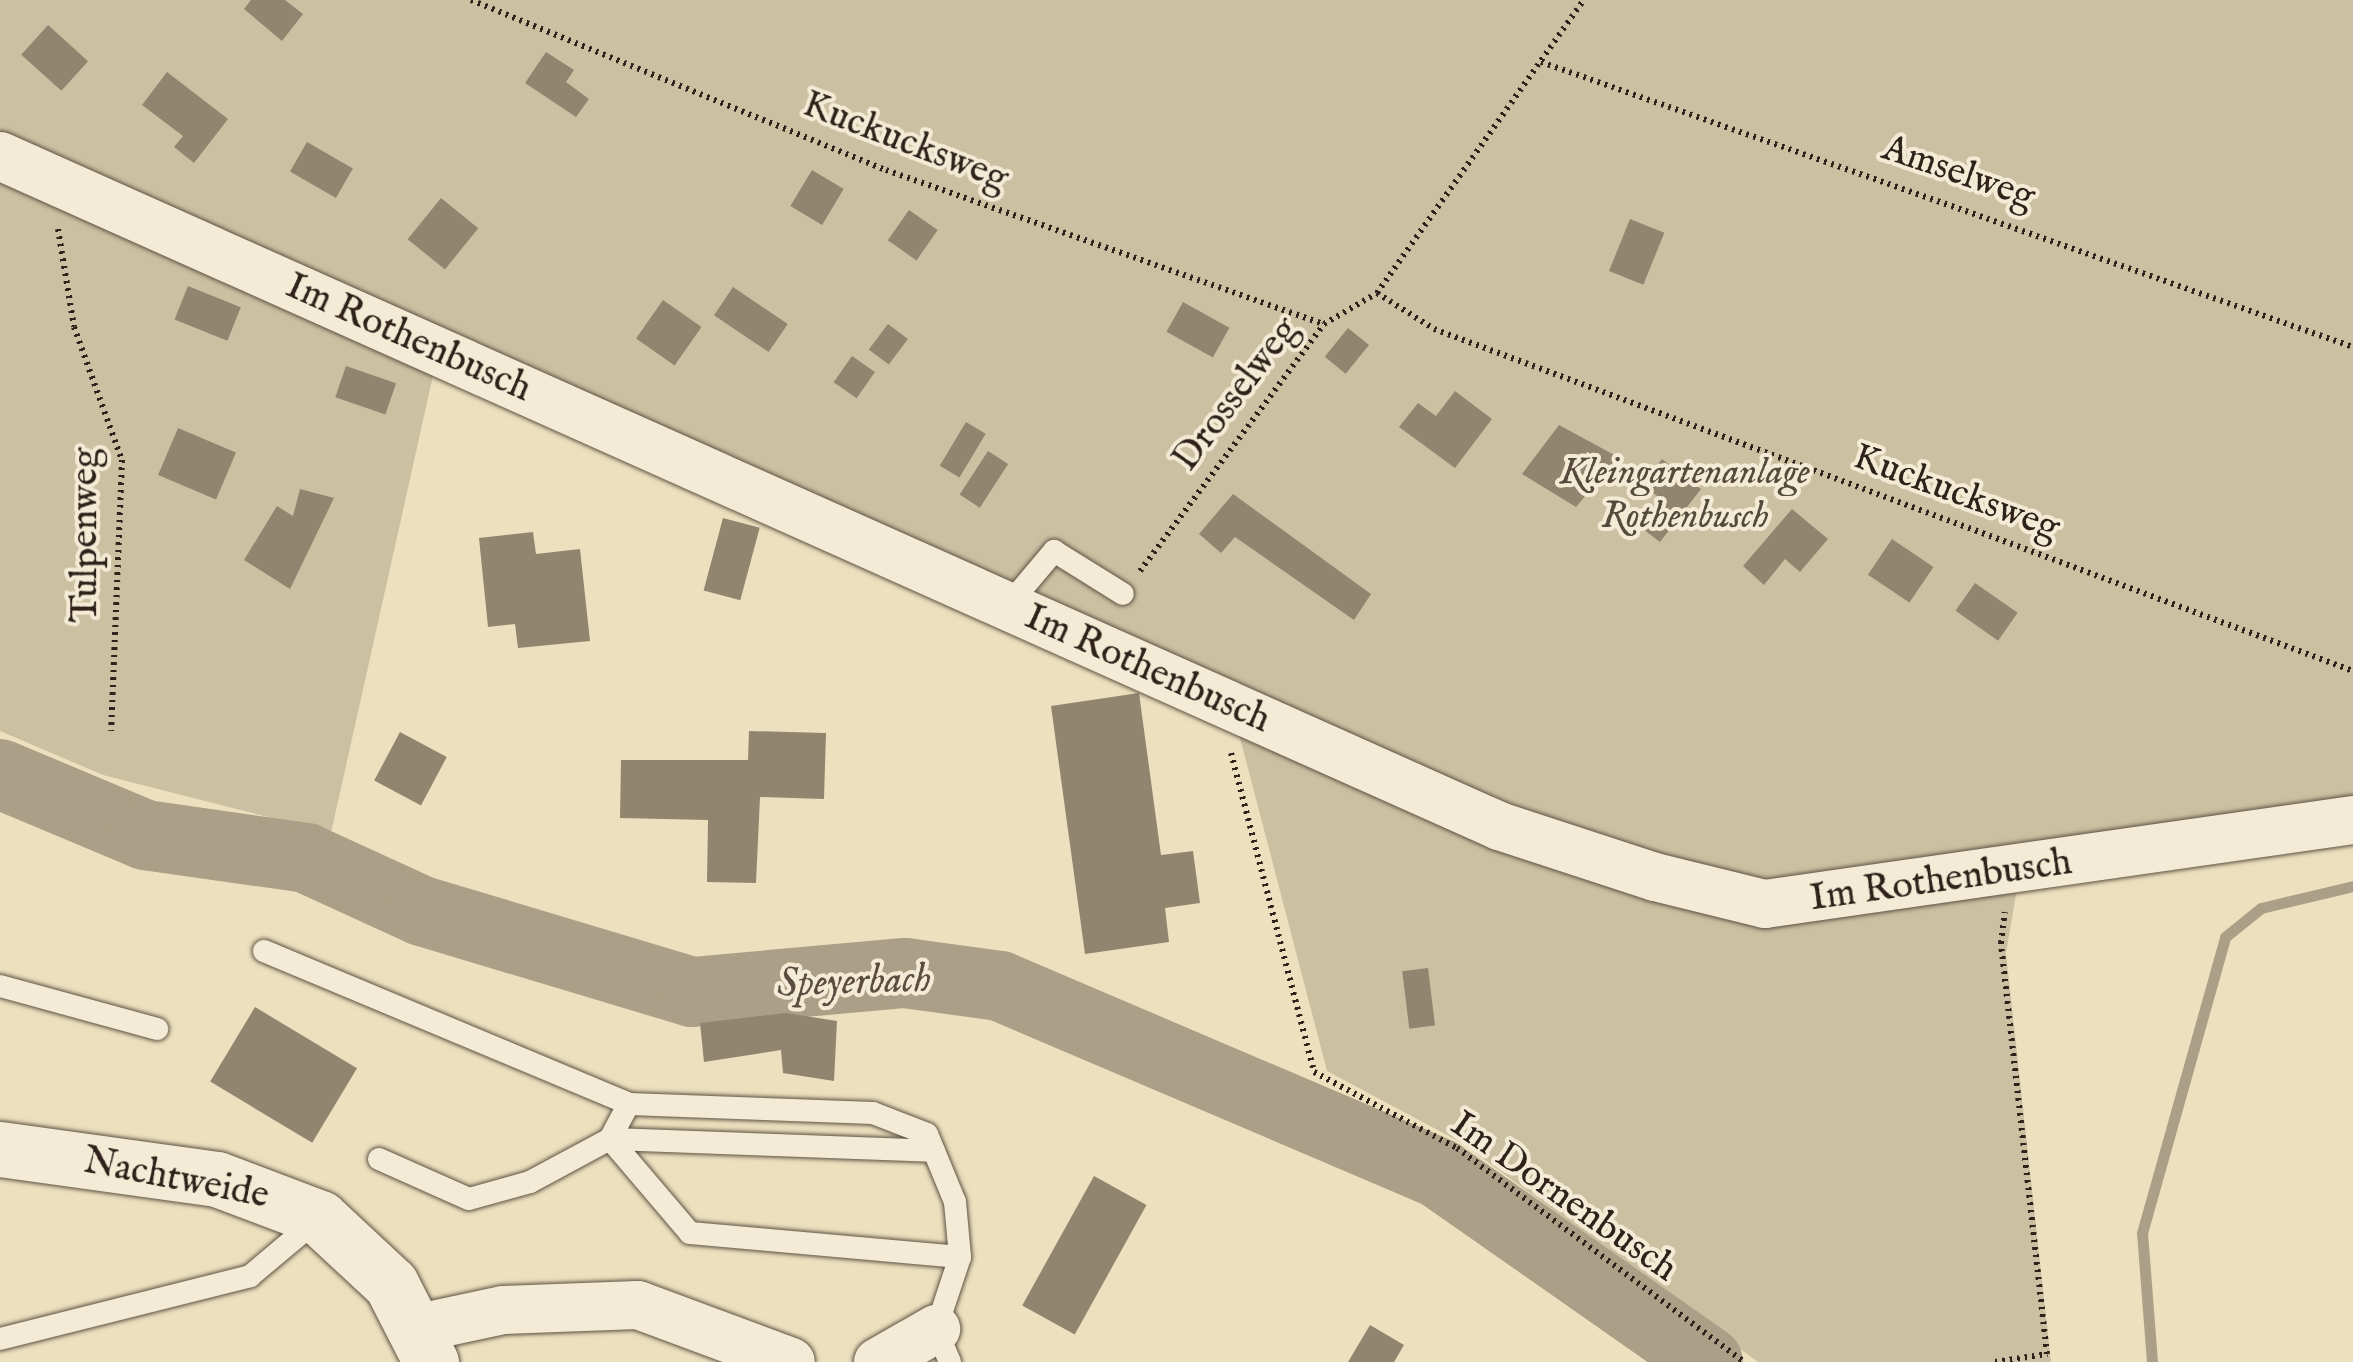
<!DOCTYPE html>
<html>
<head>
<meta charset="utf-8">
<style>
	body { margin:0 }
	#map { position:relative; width:2353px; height:1362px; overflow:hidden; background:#ece0be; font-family:"IM FELL English",serif }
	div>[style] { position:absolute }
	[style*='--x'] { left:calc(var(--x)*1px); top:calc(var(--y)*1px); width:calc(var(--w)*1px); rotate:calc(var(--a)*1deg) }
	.green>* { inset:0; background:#ccc0a2 }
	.stream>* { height:11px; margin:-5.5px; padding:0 5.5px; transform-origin:5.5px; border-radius:5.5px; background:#ac9f87 }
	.river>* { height:70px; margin:-35px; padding:0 35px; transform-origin:35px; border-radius:35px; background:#ac9f87 }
	.building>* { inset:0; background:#918570; transform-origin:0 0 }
	.path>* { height:6px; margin-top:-3px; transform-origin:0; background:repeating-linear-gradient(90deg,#2f221b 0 2.5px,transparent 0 7.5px) }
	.roads { filter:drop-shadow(0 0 2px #5e5244) drop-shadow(0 0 2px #5e5244) }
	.lane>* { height:22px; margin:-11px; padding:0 11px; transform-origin:11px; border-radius:11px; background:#f3ebd5 }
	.street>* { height:48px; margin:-24px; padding:0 24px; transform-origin:24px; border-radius:24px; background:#f3ebd5 }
	.secondary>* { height:55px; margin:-27.5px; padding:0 27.5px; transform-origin:27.5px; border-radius:27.5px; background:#f3ebd5 }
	span { translate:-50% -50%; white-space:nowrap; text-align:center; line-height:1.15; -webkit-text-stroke:8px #f3ebd5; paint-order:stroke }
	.street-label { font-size:38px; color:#2f221b }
	.park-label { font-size:38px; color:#564a3d; font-style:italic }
	.water-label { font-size:40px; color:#5b4e41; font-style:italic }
</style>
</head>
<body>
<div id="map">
	<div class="green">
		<div style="clip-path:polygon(0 0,2353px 0,2353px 800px,2022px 860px,2006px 953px,2051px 1362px,1758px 1362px,1462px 1143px,1327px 1071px,1227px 688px,441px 340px,331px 833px,103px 775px,0 731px)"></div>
	</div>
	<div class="stream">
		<div style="--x:2152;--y:1362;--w:129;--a:-94.4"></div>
		<div style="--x:2142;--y:1233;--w:307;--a:-74.3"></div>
		<div style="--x:2225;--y:937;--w:46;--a:-38.9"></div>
		<div style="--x:2261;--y:908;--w:95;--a:-13.4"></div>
	</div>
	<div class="river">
		<div style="--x:0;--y:774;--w:157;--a:22.8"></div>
		<div style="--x:145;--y:835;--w:163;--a:8.1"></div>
		<div style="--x:306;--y:858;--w:128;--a:24.6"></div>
		<div style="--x:422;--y:911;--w:282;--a:16.7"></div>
		<div style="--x:692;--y:992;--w:214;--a:-5.1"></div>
		<div style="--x:905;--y:973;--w:96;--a:7.8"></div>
		<div style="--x:1000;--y:986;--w:478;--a:23.1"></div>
		<div style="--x:1440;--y:1174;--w:327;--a:35"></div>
	</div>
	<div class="building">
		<div style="clip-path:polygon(251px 0,285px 0,303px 14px,282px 41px,244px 9px)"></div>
		<div style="left:48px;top:25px;width:54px;height:40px;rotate:42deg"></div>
		<div style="clip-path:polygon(546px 52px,574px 70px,566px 82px,589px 99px,576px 117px,525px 83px)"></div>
		<div style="clip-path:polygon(167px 72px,228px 119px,194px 163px,174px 147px,183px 136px,142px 105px)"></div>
		<div style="left:307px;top:142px;width:53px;height:34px;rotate:30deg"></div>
		<div style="left:812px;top:170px;width:37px;height:42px;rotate:31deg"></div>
		<div style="left:441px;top:198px;width:48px;height:53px;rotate:39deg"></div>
		<div style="left:909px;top:210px;width:35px;height:37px;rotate:35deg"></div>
		<div style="left:1630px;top:219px;width:37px;height:56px;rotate:22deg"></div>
		<div style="left:188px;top:286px;width:57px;height:36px;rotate:22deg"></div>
		<div style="left:733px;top:287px;width:66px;height:34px;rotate:34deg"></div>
		<div style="left:663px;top:300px;width:47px;height:47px;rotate:35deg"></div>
		<div style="left:1183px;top:302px;width:53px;height:34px;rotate:29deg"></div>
		<div style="left:888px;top:324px;width:25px;height:32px;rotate:37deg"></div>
		<div style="left:1348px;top:328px;width:27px;height:37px;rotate:39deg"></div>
		<div style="left:852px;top:356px;width:28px;height:32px;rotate:35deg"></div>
		<div style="left:346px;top:366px;width:53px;height:33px;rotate:19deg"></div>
		<div style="clip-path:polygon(1455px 391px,1492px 419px,1455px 468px,1399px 427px,1418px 403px,1436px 416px)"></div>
		<div style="left:966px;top:422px;width:23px;height:51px;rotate:31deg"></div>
		<div style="clip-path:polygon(1559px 425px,1618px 457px,1576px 507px,1522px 474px)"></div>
		<div style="left:178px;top:428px;width:63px;height:51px;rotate:23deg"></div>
		<div style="left:988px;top:451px;width:24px;height:52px;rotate:33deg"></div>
		<div style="clip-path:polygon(1662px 459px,1701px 489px,1660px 542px,1639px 526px,1660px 498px,1642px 485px)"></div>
		<div style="clip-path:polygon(300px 489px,334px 498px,290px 589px,244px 560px,277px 506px,293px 516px)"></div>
		<div style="clip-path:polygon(1233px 494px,1371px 594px,1354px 620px,1235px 537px,1221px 553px,1199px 534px)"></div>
		<div style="clip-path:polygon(1792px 509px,1828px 539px,1800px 572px,1785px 559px,1764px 585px,1743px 566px)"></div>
		<div style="left:723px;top:518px;width:38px;height:75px;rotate:15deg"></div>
		<div style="clip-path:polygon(533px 532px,536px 554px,580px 549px,590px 641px,518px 648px,515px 624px,488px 627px,479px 538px)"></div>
		<div style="left:1892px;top:539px;width:50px;height:43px;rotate:34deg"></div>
		<div style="left:1975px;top:583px;width:52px;height:34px;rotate:35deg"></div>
		<div style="clip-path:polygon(1139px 693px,1161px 855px,1193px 851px,1200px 903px,1165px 908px,1169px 942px,1085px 954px,1051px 706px)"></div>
		<div style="clip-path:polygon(749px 731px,826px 733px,824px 799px,760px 797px,756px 883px,707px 882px,708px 820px,620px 818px,621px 760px,748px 760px)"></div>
		<div style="left:400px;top:732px;width:53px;height:55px;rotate:28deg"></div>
		<div style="left:1428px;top:968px;width:58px;height:26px;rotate:83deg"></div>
		<div style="left:255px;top:1007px;width:119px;height:87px;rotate:31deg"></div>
		<div style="clip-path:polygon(786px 1013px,837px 1021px,834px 1081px,783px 1073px,781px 1050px,704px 1062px,700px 1023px)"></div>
		<div style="left:1094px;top:1176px;width:60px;height:148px;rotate:29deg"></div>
		<div style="clip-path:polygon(1370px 1325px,1404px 1345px,1394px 1362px,1348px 1362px)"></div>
	</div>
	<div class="path">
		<div style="--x:471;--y:0;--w:448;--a:22.3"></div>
		<div style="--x:886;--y:170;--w:464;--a:19.4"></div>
		<div style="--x:1541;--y:62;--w:861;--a:19.34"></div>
		<div style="--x:58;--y:229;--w:99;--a:80.7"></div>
		<div style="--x:74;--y:327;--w:141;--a:70.2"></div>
		<div style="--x:122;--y:460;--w:271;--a:92.3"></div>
		<div style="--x:1377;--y:293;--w:67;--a:32.3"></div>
		<div style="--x:1434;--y:329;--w:981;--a:20.41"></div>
		<div style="--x:1140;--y:571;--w:308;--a:-53.3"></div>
		<div style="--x:1324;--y:324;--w:61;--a:-30.3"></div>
		<div style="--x:1377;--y:293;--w:359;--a:-54.8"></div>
		<div style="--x:1231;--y:753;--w:330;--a:75.4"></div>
		<div style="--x:1314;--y:1072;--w:162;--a:28"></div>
		<div style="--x:1457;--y:1148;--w:358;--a:36.7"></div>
		<div style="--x:1995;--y:1362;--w:53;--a:-8.7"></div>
		<div style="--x:2047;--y:1354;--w:414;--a:-96.4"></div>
		<div style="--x:2001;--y:943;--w:31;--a:-83"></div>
	</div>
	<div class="roads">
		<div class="lane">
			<div style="--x:1006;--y:608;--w:75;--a:-49.9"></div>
			<div style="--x:1054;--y:551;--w:81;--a:31.9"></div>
			<div style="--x:264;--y:951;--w:396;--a:22.7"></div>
			<div style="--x:629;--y:1104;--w:244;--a:2.1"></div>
			<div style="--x:873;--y:1113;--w:58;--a:21.3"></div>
			<div style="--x:927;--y:1134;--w:74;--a:67.6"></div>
			<div style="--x:955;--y:1202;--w:55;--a:84.8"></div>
			<div style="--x:960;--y:1257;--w:76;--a:108.4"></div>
			<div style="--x:936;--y:1329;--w:36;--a:67"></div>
			<div style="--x:0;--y:986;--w:163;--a:15.3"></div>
			<div style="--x:610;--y:1139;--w:123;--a:49.6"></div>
			<div style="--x:690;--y:1233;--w:271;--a:5.1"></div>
			<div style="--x:610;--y:1139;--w:324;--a:2.1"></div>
			<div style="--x:379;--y:1159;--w:98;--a:24"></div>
			<div style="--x:469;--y:1199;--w:63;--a:-15.6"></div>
			<div style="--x:530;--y:1182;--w:91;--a:-28.3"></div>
			<div style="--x:610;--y:1139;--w:40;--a:-62"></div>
			<div style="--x:0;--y:1339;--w:258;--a:-14.1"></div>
			<div style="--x:250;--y:1276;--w:89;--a:-40"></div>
		</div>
		<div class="street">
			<div style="--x:0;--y:156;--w:1642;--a:24.08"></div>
			<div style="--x:1499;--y:826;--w:164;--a:18.1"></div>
			<div style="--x:1655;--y:877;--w:113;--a:13.8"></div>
			<div style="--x:1765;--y:904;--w:594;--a:-8.13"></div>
			<div style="--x:419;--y:1328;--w:86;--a:-12.1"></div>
			<div style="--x:503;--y:1310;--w:135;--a:-2.1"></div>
			<div style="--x:638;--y:1305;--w:163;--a:20.4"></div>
			<div style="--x:878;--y:1362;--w:67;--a:-29.6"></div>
		</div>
		<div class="secondary">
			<div style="--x:0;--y:1149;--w:219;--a:7.9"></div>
			<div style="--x:217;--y:1179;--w:110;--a:20.7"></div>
			<div style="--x:320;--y:1218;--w:97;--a:42.9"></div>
			<div style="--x:391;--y:1284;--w:88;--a:62.9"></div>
		</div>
	</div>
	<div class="street-label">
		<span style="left:905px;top:143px;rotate:21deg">Kuckucksweg</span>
		<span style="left:1958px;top:174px;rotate:19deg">Amselweg</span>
		<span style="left:408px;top:339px;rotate:24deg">Im Rothenbusch</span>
		<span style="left:1237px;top:395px;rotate:-53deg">Drosselweg</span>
		<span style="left:1956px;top:494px;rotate:20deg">Kuckucksweg</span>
		<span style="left:87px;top:535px;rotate:-90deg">Tulpenweg</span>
		<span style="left:1147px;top:670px;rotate:24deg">Im Rothenbusch</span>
		<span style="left:1941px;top:882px;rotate:-8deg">Im Rothenbusch</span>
		<span style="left:176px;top:1180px;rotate:11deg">Nachtweide</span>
		<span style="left:1563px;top:1198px;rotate:35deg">Im Dornenbusch</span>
	</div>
	<div class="park-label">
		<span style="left:1685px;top:496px">Kleingartenanlage<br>Rothenbusch</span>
	</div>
	<div class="water-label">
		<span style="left:854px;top:983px;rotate:-2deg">Speyerbach</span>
	</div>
</div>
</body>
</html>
